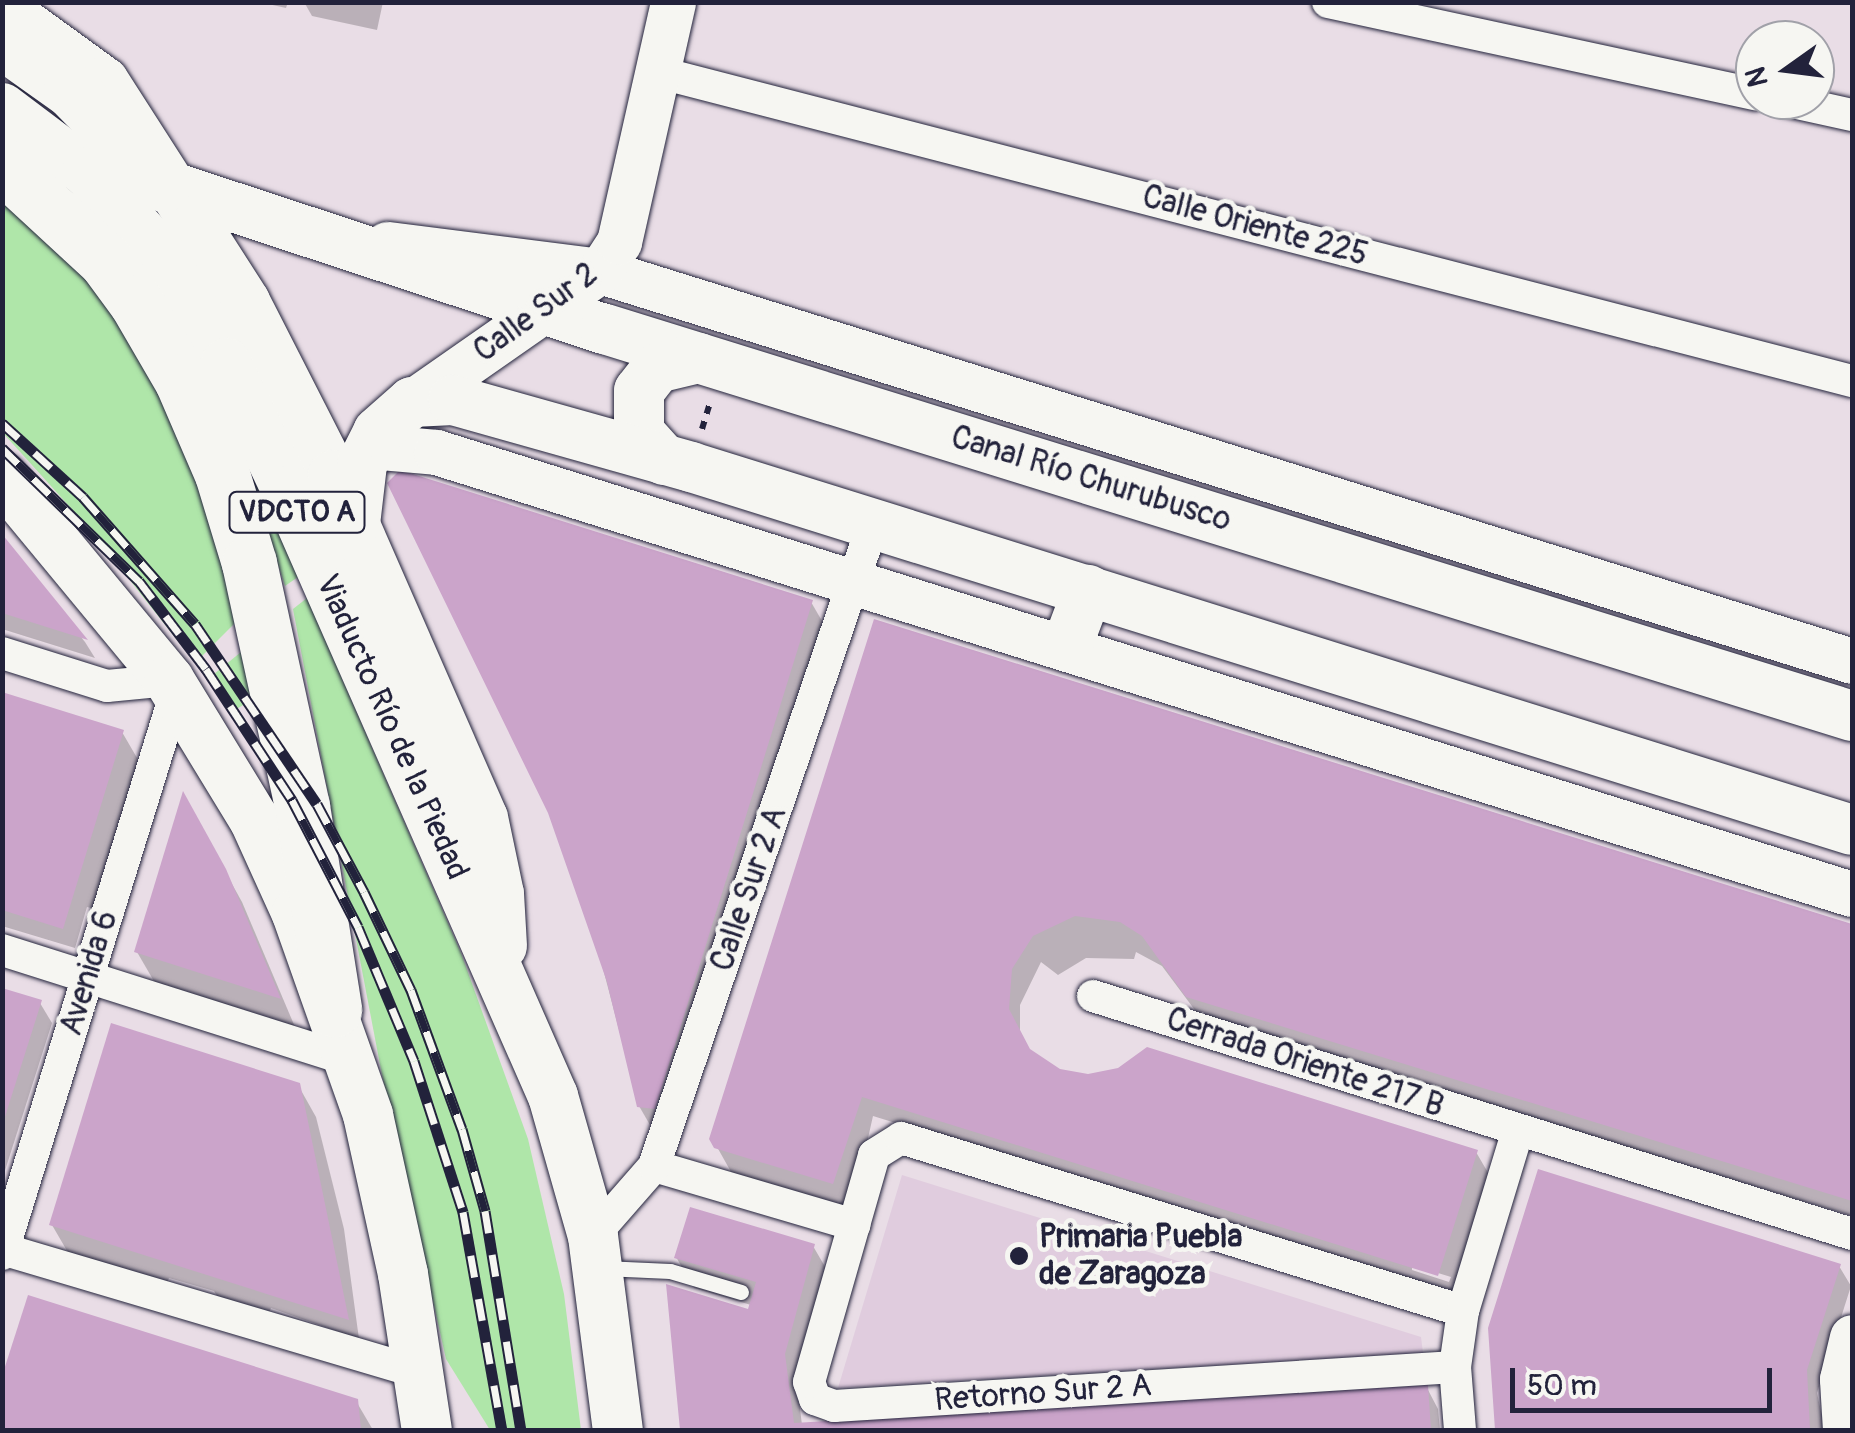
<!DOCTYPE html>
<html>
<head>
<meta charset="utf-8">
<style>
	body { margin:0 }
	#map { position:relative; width:1855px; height:1433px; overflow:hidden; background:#e9dde6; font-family:Pangolin,sans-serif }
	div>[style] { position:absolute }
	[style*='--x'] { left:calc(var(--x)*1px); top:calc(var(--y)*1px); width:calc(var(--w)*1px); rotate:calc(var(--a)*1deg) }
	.built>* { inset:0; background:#e0ccde }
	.green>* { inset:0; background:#afe6a9 }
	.shadow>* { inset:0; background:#0003 }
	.building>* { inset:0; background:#cba4ca }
	.path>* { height:6px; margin-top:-3px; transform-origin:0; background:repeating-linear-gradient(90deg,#22223b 0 8px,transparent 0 16px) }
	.roads { filter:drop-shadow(0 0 2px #22223b) drop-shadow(0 0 2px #22223b) }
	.lane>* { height:15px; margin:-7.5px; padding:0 7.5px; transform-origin:7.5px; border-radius:7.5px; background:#f6f6f2 }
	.street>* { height:32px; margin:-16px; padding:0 16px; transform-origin:16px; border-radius:16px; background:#f6f6f2 }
	.secondary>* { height:45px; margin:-22.5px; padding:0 22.5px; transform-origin:22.5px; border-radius:22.5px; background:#f6f6f2 }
	.primary>* { height:50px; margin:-25px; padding:0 25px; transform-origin:25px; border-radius:25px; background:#f6f6f2 }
	.highway>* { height:55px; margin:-27.5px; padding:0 27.5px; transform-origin:27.5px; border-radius:27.5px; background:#f6f6f2 }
	.rail>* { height:11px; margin-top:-5.5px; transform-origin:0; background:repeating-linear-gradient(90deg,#f6f6f2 0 22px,#22223b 0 44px); box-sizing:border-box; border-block:2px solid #22223b }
	.dots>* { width:28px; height:28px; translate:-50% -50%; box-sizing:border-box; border:5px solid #f6f6f2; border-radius:50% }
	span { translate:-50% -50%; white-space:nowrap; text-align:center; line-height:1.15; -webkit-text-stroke:9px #f6f6f2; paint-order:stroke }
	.shield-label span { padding:2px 8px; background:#f6f6f2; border:2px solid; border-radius:8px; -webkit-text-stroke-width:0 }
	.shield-label { font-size:30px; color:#22223b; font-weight:700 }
	.street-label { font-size:32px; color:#22223b }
	.poi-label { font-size:32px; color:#22223b; font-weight:700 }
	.left { translate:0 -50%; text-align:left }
	.frame { position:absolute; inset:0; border:5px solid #22223b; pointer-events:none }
	.north { position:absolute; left:1735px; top:20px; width:100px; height:100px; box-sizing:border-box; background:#f6f6f2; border:2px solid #a1a1a9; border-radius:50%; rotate:256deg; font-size:28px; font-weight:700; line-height:40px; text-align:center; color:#22223b }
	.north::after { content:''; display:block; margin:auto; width:35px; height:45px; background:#22223b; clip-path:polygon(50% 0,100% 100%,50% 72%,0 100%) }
	.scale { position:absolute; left:1510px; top:1368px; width:262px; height:45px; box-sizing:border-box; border:5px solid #22223b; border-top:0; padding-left:12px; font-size:30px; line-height:35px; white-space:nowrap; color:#22223b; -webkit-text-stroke:8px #f6f6f2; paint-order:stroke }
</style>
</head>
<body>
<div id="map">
	<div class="built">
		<div style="clip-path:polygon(902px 1175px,1421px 1337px,1423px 1353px,838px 1388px)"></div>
	</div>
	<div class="green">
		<div style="clip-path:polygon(2px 182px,74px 253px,193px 446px,236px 622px,195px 663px,88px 527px,3px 433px)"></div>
		<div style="clip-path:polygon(244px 449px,298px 577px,285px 586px,241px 452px)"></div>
		<div style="clip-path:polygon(307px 598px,461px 953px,528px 1139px,564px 1294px,581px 1430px,490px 1430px,446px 1359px,382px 1075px,293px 609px)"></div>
		<div style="clip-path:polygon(252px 643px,263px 693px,230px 713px,208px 679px)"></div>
	</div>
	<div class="shadow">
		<div style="clip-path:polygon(259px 2px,288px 2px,286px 8px)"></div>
		<div style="clip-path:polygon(304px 2px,383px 2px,377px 30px,312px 16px)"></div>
		<div style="clip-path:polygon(2px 538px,85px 642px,95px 658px,2px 629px)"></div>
		<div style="clip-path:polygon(811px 602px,829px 633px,657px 1137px,639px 1106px,590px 919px)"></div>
		<div style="clip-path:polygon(2px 694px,122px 732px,140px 763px,95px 909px,87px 907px,75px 948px,2px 926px)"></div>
		<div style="clip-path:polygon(evenodd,1235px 734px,1852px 927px,1852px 1216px,1200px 1017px,1162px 966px,1136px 952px,1134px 959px,1086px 958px,1058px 975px,1041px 962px,1020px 1005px,1020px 1033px,1030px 1052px,1059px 1071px,1476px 1152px,1494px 1183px,1455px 1305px,1399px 1279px,873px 1116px,851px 1214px,735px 1179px,712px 1138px,1235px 734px,1412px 1265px,1451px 1277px,1449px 1282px,1412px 1270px,1412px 1265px)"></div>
		<div style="clip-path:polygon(184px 798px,242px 902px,295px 1027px,155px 983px,137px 952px)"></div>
		<div style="clip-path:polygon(2px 991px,40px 1003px,52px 1023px,2px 1180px)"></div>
		<div style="clip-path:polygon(298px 1085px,316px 1117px,344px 1229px,359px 1339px,271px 1308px,268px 1316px,220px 1301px,214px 1291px,169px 1278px,166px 1286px,70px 1256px,52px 1225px)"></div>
		<div style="clip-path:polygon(813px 1246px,831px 1277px,796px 1376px,802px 1425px,1427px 1388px,1438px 1409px,1440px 1430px,683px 1430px,669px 1287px,749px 1312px,751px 1305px,694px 1288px,676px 1257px)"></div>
		<div style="clip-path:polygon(1839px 1266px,1851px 1286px,1817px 1393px,1825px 1430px,1497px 1430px,1491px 1328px)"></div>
		<div style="clip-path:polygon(2px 1385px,356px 1401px,373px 1430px,2px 1430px)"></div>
	</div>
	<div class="building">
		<div style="clip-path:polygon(400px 470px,813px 600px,655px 1109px,637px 1107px,607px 982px,548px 813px,387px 483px)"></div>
		<div style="clip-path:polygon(2px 534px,88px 640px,2px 613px)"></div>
		<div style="clip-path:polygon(874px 619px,1852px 924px,1852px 1201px,1186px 997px,1142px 936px,1120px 922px,1075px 916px,1033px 936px,1012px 969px,1009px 1009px,1030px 1049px,1060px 1069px,1088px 1074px,1118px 1068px,1147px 1047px,1478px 1150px,1438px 1276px,862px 1097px,833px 1184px,714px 1148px,709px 1139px)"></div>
		<div style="clip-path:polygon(2px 692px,124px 730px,63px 929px,2px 910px)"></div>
		<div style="clip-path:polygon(183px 791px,226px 869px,281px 999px,134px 952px)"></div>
		<div style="clip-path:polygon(2px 988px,42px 1000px,3px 1123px,2px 1123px)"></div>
		<div style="clip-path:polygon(111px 1023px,300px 1083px,349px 1320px,49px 1225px)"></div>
		<div style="clip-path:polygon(1538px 1169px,1841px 1264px,1807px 1370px,1810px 1430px,1495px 1430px,1488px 1328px)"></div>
		<div style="clip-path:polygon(690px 1207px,815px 1244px,785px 1354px,794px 1423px,1428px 1385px,1431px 1430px,680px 1430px,666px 1284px,748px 1309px,756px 1282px,674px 1258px)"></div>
		<div style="clip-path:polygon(28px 1295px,358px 1399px,361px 1430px,2px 1430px,2px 1376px)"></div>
	</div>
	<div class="path">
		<div style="--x:702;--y:429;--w:28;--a:-73"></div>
	</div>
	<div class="roads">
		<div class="lane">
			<div style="--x:603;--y:1268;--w:67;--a:2.6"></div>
			<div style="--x:670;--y:1271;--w:74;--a:16.5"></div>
		</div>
		<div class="street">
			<div style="--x:1328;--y:2;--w:437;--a:12.2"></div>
			<div style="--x:657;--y:72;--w:1234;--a:14.5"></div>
			<div style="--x:1784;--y:100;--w:70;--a:12.4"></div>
			<div style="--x:2;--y:653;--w:110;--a:17.4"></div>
			<div style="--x:107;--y:686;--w:62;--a:-5.5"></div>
			<div style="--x:2;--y:950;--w:367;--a:17.6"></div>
			<div style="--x:1093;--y:996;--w:795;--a:17.41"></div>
			<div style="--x:654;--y:1166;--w:209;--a:16.4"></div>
			<div style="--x:593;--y:1236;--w:93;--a:-48.9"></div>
			<div style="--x:654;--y:1166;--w:678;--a:-71.16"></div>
			<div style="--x:2;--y:1249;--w:436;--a:16.5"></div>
			<div style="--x:2;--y:1254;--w:588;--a:-72.8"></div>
			<div style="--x:1455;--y:1367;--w:622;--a:176.41"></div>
			<div style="--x:834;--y:1406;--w:20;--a:-160"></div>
			<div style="--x:815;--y:1399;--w:18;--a:-109"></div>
			<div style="--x:809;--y:1382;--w:236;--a:-74"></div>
			<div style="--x:874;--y:1155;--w:32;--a:-32"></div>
			<div style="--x:901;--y:1138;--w:588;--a:17.11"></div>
			<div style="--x:1460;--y:1430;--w:63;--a:-94.5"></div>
			<div style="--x:1455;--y:1367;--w:57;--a:-81.9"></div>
			<div style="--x:1463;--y:1311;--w:189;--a:-73.1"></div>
		</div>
		<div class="secondary">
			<div style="--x:387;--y:244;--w:215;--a:7.2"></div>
			<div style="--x:600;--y:271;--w:1311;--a:17.3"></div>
			<div style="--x:412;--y:402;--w:229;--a:-34.9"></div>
			<div style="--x:600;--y:271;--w:35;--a:-57"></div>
			<div style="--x:619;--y:242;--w:246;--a:-77.3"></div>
			<div style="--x:369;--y:446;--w:67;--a:5.1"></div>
			<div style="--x:436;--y:452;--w:1483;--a:17.34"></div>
			<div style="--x:1845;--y:1430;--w:51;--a:-93.4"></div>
			<div style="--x:1842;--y:1379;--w:43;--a:-76.6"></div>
		</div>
		<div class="primary">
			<div style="--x:2;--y:8;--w:126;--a:36"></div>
			<div style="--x:104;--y:82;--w:261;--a:57.3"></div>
			<div style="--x:245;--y:302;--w:194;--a:63"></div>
			<div style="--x:333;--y:475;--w:374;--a:66.4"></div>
			<div style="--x:483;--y:818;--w:78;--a:78.1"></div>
			<div style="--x:499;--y:894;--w:52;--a:86.7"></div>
			<div style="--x:2;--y:108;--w:106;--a:37"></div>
			<div style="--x:87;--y:172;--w:110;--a:47.9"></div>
			<div style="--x:161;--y:254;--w:127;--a:59.2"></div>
			<div style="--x:226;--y:363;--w:142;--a:64.5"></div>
			<div style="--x:287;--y:491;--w:661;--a:66.27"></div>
			<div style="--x:553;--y:1096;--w:146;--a:74.1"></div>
			<div style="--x:593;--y:1236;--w:196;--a:82.7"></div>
			<div style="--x:163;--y:184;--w:465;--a:18.2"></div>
			<div style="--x:605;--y:329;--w:1306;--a:17.24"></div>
			<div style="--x:664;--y:460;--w:38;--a:-132"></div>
			<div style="--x:639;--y:432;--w:41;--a:-90"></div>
			<div style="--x:639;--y:391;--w:29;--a:-52"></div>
			<div style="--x:657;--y:368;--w:43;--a:-13.4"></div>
			<div style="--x:2;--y:478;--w:262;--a:50.4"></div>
			<div style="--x:169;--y:680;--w:163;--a:58.6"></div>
			<div style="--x:254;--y:819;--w:104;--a:65.6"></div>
			<div style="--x:297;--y:914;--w:213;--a:70.5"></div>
			<div style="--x:368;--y:1115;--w:163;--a:77.6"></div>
			<div style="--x:403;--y:1274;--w:158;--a:81.3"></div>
			<div style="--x:355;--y:524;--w:60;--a:-83.3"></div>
			<div style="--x:362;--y:464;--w:36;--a:-63"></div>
			<div style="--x:378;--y:432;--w:45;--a:-41.4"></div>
			<div style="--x:412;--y:402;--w:41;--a:-2.8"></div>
			<div style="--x:453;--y:400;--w:247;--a:15.7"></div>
			<div style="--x:691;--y:467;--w:1216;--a:17.36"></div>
			<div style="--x:1067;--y:646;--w:60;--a:-69.4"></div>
		</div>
		<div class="highway">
			<div style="--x:2;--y:41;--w:85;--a:35.4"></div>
			<div style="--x:71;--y:90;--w:132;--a:45.6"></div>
			<div style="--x:2;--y:165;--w:140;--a:42.7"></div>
			<div style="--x:105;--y:260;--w:52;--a:53.6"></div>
			<div style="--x:136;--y:302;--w:91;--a:59.8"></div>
			<div style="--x:182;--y:381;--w:101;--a:66.7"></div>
			<div style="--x:222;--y:474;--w:93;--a:73.1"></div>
			<div style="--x:249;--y:563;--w:249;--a:77.7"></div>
			<div style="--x:302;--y:806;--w:206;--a:81"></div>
		</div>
	</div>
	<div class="rail">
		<div style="--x:2;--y:423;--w:110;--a:42.4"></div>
		<div style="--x:83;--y:497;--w:169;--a:48.6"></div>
		<div style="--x:195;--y:624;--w:217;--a:55.9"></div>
		<div style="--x:317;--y:804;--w:100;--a:61.9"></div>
		<div style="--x:364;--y:892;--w:109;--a:64.4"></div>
		<div style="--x:411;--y:990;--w:148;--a:69.9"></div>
		<div style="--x:462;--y:1129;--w:85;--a:74.3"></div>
		<div style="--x:485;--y:1211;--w:222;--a:80.7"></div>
		<div style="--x:2;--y:448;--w:191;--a:44.2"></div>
		<div style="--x:139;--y:581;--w:111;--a:52.7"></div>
		<div style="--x:206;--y:669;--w:157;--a:56.7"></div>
		<div style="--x:292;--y:800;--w:143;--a:62.5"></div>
		<div style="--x:358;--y:927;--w:145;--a:67.3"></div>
		<div style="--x:414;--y:1061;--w:159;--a:72"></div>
		<div style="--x:463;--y:1212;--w:221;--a:79.9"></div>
	</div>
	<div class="dots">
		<div style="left:1019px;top:1256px;background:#22223b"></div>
	</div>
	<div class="shield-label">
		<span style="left:297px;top:512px">VDCTO A</span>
	</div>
	<div class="street-label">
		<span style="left:1255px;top:226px;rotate:15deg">Calle Oriente 225</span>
		<span style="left:536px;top:313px;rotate:-36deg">Calle Sur 2</span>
		<span style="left:1091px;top:479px;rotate:17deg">Canal Río Churubusco</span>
		<span style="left:392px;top:727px;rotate:66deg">Viaducto Río de la Piedad</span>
		<span style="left:749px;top:889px;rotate:-71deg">Calle Sur 2 A</span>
		<span style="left:89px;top:973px;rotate:-73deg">Avenida 6</span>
		<span style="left:1305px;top:1063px;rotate:18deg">Cerrada Oriente 217 B</span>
		<span style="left:1043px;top:1393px;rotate:-4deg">Retorno Sur 2 A</span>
	</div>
	<div class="poi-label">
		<span class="left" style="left:1039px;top:1256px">Primaria Puebla<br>de Zaragoza</span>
	</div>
	<div class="frame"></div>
	<div class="north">N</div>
	<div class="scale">50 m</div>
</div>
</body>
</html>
